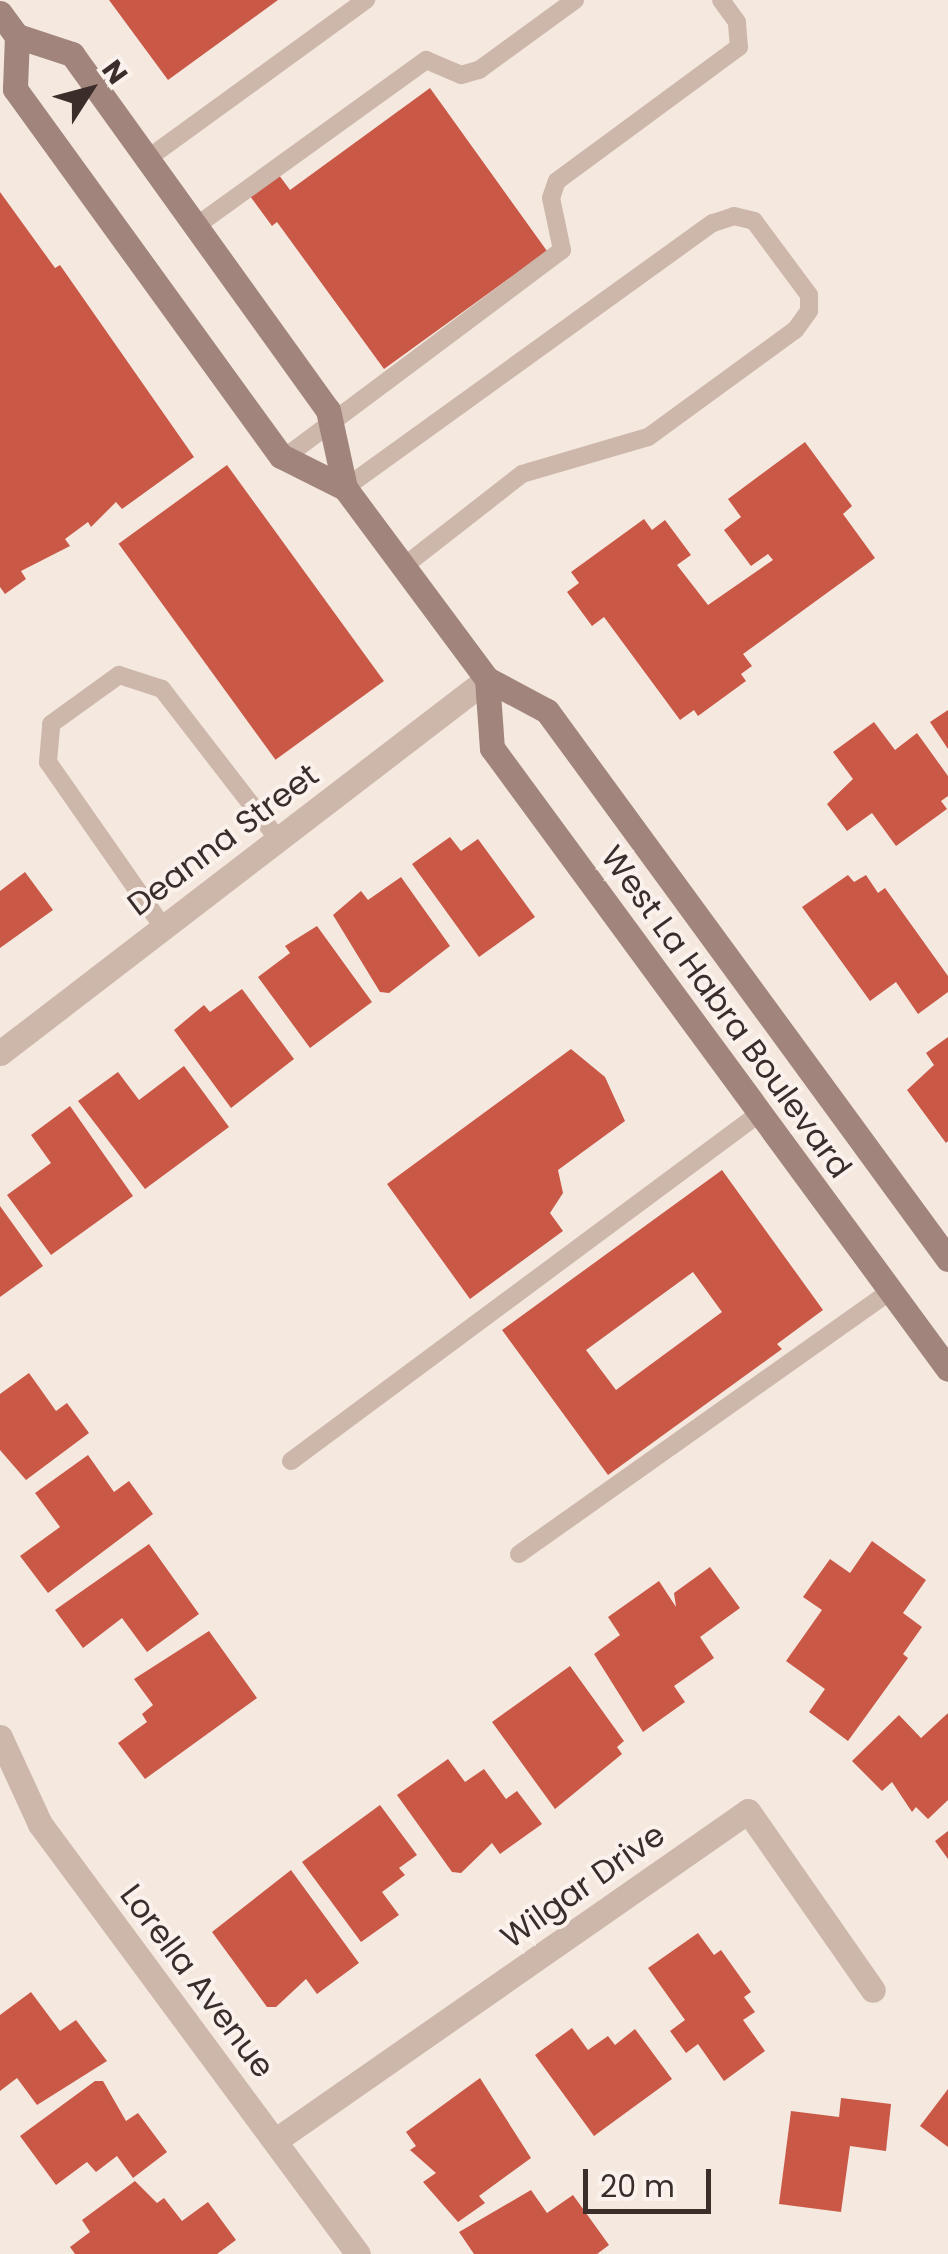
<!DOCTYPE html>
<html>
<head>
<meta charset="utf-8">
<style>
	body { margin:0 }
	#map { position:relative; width:948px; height:2254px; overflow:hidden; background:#f4e8df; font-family:Poppins,sans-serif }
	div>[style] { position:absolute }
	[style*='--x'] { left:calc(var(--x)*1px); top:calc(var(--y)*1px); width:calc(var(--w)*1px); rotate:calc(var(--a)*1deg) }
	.building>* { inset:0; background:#ca5847; transform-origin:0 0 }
	.lane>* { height:18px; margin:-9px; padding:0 9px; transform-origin:9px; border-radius:9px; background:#cdb6aa }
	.street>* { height:25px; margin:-12.5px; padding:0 12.5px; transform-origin:12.5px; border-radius:12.5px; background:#cdb6aa }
	.secondary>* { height:25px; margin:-12.5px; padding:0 12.5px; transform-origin:12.5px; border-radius:12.5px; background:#a1847b }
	span { translate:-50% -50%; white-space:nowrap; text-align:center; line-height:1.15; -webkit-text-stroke:8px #fbf2ec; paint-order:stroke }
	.street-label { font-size:32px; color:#3a2d2a }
	.north { position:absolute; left:40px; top:40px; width:100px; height:100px; -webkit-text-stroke:8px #fbf2ec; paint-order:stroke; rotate:54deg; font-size:28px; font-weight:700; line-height:40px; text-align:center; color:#3a2d2a }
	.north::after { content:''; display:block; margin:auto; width:35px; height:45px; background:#3a2d2a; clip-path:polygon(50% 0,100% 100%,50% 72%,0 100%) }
	.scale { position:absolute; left:583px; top:2169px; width:128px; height:45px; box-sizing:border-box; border:5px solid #3a2d2a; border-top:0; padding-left:12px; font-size:30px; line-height:35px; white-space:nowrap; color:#3a2d2a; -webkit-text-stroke:8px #fbf2ec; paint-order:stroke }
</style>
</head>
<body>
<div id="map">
	<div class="building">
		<div style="clip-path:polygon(109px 0,278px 0,168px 80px)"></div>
		<div style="clip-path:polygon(430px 88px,547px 251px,384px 369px,277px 222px,272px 226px,250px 196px,279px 175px,290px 190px)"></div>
		<div style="clip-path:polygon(0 192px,55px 268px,60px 265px,194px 457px,122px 509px,116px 502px,91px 527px,88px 522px,65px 539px,70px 546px,21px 571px,26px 579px,5px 594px,0 587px)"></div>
		<div style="clip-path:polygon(805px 442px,852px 506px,843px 514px,875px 558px,743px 654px,752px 666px,741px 674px,746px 681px,698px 716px,694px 710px,680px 720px,604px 617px,592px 626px,567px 592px,579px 583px,571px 572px,644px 519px,652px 530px,665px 520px,691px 555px,677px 565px,708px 605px,773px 560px,768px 554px,751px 566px,724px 530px,741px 517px,728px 499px)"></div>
		<div style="left:227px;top:465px;width:267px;height:134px;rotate:54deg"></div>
		<div style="clip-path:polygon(948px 710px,948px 749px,930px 722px)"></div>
		<div style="clip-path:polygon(874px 722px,895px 750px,917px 733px,948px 776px,948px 796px,941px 801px,947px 809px,896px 846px,872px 813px,847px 831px,827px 804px,853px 779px,833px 752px)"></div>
		<div style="clip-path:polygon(450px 837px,461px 851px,478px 839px,535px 917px,479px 957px,412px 864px)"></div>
		<div style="clip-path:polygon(25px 872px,53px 910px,0 948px,0 891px)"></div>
		<div style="clip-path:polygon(848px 875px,854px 882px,866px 875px,878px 893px,885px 888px,948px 976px,948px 992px,918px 1014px,896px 982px,870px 1001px,802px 907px)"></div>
		<div style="clip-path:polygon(401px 877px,450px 946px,389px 993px,380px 992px,333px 915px,361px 891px,368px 900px)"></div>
		<div style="clip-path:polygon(317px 926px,372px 1002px,310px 1048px,258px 977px,290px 953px,285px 946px)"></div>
		<div style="clip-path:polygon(242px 989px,294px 1059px,231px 1108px,174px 1030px,204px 1005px,210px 1012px)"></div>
		<div style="clip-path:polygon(948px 1037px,948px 1141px,946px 1143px,907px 1090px,934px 1065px,926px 1053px)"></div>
		<div style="clip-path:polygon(571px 1049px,605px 1077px,625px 1121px,558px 1170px,563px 1193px,550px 1213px,563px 1231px,470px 1299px,387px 1184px)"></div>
		<div style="clip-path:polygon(184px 1066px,229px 1127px,145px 1189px,78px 1101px,118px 1072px,139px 1100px)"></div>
		<div style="clip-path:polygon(70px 1106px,133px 1196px,51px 1255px,7px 1195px,51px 1163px,31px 1135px)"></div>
		<div style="clip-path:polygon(evenodd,722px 1170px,823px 1310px,777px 1344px,782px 1349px,608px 1475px,502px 1330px,722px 1170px,693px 1272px,722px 1312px,616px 1390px,586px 1350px,693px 1272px)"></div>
		<div style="clip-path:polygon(0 1206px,43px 1266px,0 1297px)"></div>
		<div style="clip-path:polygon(29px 1373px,56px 1411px,67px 1403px,89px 1433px,26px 1480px,0 1450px,0 1394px)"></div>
		<div style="clip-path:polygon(88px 1455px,114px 1492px,129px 1481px,153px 1514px,48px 1593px,20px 1556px,60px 1527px,35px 1493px)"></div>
		<div style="clip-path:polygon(872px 1541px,926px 1580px,903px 1613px,922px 1627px,903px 1654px,908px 1658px,848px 1741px,809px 1712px,825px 1689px,786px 1661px,822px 1610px,803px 1597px,830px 1559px,850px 1573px)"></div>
		<div style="clip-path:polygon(149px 1544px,199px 1614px,147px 1652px,122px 1618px,83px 1648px,55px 1610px)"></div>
		<div style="clip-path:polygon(710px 1567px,740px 1608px,700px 1637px,714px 1658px,674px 1686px,685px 1702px,643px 1732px,594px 1654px,620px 1635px,608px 1617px,659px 1581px,676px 1607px,674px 1593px)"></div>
		<div style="clip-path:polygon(209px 1631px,257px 1698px,145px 1779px,118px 1743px,147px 1722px,142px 1714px,153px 1705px,134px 1679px)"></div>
		<div style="clip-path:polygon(570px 1666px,624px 1741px,617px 1747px,622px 1754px,555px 1809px,492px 1722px)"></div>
		<div style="clip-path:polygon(948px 1713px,948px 1800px,928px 1819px,916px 1807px,912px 1812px,892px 1782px,882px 1791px,852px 1761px,899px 1715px,921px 1738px)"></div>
		<div style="clip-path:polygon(448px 1759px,465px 1782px,484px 1769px,506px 1799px,517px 1791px,542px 1824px,500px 1854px,492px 1843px,461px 1873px,452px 1872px,397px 1795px)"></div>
		<div style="clip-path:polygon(380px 1805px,417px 1855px,399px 1868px,405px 1875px,382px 1892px,399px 1915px,361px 1942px,302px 1862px)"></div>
		<div style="clip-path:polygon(948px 1831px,948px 1859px,935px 1841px)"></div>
		<div style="clip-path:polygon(291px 1870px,359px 1963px,317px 1994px,306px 1979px,276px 2007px,267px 2007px,212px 1932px)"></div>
		<div style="clip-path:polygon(698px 1933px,714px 1955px,721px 1950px,751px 1992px,744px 1997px,755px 2012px,743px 2020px,765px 2051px,724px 2081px,698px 2044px,686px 2053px,670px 2031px,685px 2020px,648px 1968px)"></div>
		<div style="clip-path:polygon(31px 1992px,60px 2031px,76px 2020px,107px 2061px,37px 2105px,17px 2078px,0 2091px,0 2015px)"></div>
		<div style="clip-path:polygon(572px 2028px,588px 2050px,608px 2036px,615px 2045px,635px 2029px,672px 2079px,594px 2136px,535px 2055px)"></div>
		<div style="clip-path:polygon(480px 2078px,531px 2158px,479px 2196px,485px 2203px,458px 2222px,423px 2182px,436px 2173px,410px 2150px,416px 2146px,406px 2132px)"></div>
		<div style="clip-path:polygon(95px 2081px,103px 2081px,126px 2121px,138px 2113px,167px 2152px,133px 2178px,117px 2156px,96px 2172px,87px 2162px,56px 2185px,20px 2136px)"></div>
		<div style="clip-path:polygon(948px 2089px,948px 2147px,920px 2126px)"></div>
		<div style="clip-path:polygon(841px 2098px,891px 2104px,886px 2151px,850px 2146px,841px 2212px,779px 2204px,791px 2111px,839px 2117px)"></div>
		<div style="clip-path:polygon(135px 2181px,157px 2203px,164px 2198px,182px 2221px,208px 2202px,236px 2240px,217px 2254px,75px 2254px,70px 2247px,90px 2232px,82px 2220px)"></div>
		<div style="clip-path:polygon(531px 2190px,547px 2213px,573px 2195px,609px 2245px,597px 2254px,474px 2254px,459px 2232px)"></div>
	</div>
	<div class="lane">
		<div style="--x:147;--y:159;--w:271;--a:-36"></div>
		<div style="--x:196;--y:226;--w:284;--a:-35.8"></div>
		<div style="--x:426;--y:60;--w:38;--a:23"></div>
		<div style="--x:461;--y:75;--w:19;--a:-16"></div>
		<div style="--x:479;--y:70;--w:119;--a:-36.1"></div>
		<div style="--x:284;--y:458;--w:347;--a:-36.8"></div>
		<div style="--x:562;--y:250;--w:53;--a:-101.9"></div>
		<div style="--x:551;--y:198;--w:18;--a:-71"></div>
		<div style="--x:557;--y:181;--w:226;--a:-36.4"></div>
		<div style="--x:739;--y:47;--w:25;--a:-95"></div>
		<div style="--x:737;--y:22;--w:27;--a:-126"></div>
		<div style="--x:345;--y:488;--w:453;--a:-35.8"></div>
		<div style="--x:713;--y:223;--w:22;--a:-18"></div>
		<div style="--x:734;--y:216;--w:21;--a:14"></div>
		<div style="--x:754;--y:221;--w:92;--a:53.4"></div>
		<div style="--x:809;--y:295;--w:16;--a:90"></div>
		<div style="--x:809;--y:311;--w:24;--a:126"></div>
		<div style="--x:795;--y:330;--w:182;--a:143.9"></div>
		<div style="--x:648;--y:437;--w:131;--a:163.6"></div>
		<div style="--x:522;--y:474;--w:151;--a:142"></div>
		<div style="--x:163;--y:927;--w:201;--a:-124.9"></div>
		<div style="--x:48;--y:762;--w:38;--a:-85"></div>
		<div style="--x:51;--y:724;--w:84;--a:-35.8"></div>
		<div style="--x:119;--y:675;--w:45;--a:18"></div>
		<div style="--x:162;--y:689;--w:190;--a:52.3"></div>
		<div style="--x:291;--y:1461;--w:584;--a:-36.58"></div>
		<div style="--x:519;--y:1554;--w:455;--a:-35.3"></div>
	</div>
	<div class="street">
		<div style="--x:0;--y:1053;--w:614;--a:-37.52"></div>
		<div style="--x:0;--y:1737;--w:96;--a:65.3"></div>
		<div style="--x:40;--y:1824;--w:535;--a:53.52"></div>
		<div style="--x:276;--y:2140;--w:575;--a:-34.88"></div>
		<div style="--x:748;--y:1811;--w:218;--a:55.1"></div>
	</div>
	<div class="secondary">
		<div style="--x:0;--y:13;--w:29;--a:54"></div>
		<div style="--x:17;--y:36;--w:58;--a:18.1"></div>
		<div style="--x:72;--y:54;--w:438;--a:54.3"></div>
		<div style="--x:328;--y:410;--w:80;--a:77.7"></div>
		<div style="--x:345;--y:488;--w:238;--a:53.4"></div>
		<div style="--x:487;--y:679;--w:68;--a:28.1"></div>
		<div style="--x:547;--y:711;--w:679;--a:53.81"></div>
		<div style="--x:17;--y:36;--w:53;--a:92.2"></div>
		<div style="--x:15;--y:89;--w:453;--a:54.1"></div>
		<div style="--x:281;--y:456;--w:72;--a:26.6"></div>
		<div style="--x:487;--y:679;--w:69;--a:85.9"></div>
		<div style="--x:492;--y:748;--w:770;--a:53.71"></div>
	</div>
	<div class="street-label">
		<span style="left:223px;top:840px;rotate:-37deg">Deanna Street</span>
		<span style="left:726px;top:1012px;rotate:54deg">West La Habra Boulevard</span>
		<span style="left:583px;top:1886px;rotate:-35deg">Wilgar Drive</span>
		<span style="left:197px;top:1981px;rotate:53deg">Lorella Avenue</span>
	</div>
	<div class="north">N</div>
	<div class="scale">20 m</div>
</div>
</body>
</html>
